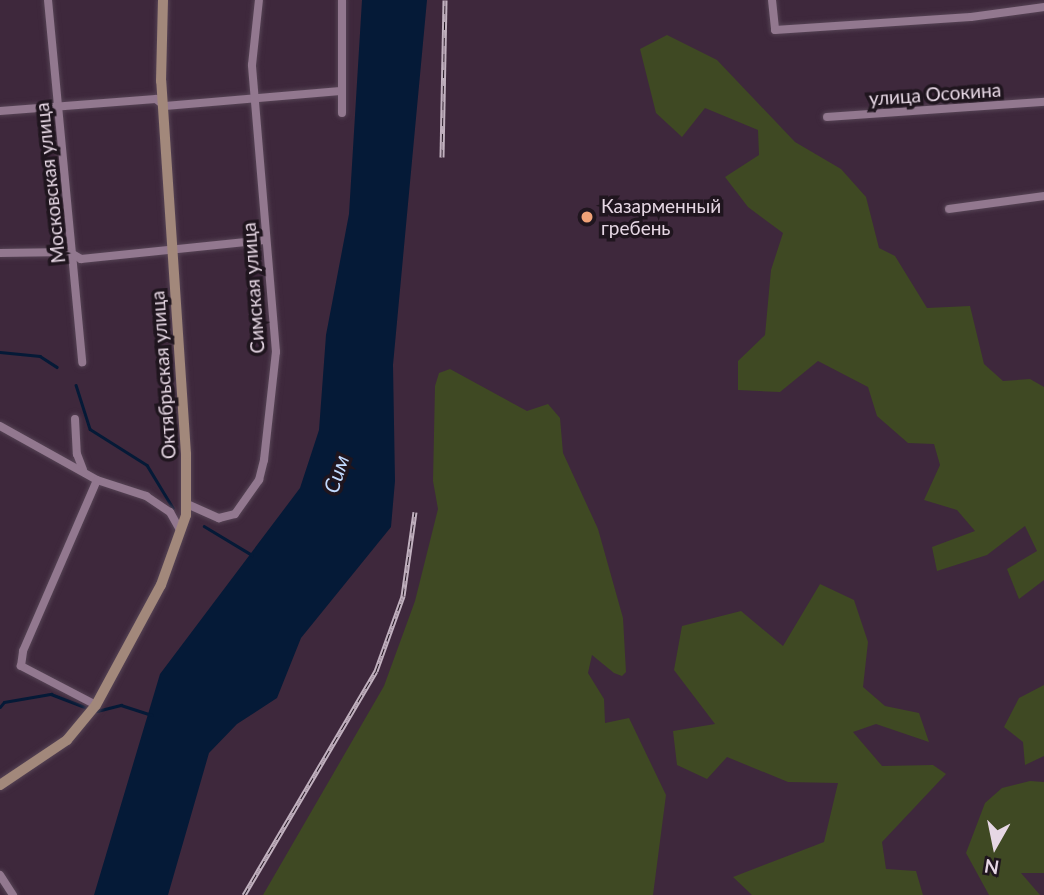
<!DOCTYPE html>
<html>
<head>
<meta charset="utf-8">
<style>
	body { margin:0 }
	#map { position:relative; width:1044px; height:895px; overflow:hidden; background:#3e283c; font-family:Lato,sans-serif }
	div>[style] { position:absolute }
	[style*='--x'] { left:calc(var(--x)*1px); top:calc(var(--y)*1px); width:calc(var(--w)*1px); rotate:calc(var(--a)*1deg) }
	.green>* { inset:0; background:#3f4923 }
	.water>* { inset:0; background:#051a37 }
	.stream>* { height:2.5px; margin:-1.25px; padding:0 1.25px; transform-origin:1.25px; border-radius:1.25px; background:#051a37 }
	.roads { filter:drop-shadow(0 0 2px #564455) drop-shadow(0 0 2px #564455) }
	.street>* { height:8px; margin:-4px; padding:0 4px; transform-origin:4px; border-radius:4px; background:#92788f }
	.secondary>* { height:10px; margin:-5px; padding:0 5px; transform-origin:5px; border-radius:5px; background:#a2887b }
	.rail>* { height:5px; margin-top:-2.5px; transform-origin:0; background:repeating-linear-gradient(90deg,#1f151e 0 8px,#c1b1bf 0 16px); box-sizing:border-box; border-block:2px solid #c1b1bf }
	.dots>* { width:19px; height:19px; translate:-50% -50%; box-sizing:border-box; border:4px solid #1f151e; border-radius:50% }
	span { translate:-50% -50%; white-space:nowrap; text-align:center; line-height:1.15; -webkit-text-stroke:7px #1f151e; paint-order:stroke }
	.street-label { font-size:19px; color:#e6d7e4 }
	.poi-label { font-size:19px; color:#e6d7e4 }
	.left { translate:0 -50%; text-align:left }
	.water-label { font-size:21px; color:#c2dafe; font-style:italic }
	.north { position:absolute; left:960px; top:811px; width:70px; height:70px; -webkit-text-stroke:5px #1f151e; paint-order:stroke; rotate:189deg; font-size:19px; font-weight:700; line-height:28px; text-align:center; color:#e6d7e4 }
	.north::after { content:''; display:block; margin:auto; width:24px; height:32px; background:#e6d7e4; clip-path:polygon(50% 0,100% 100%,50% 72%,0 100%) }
</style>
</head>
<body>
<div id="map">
	<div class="green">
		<div style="clip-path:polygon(667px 35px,717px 60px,795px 142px,841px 169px,866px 197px,879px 248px,895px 256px,927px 308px,970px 306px,984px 364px,1003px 381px,1030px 379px,1044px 387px,1044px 580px,1019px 599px,1007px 569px,1037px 551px,1025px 526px,987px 555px,937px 571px,932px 547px,975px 531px,957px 510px,924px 500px,940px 465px,934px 444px,908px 443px,877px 416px,868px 387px,818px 361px,780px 392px,738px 390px,738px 361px,765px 335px,771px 270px,783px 233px,748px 207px,725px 177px,759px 155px,758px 130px,705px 108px,682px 137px,656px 113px,640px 49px)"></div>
		<div style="clip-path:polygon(450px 369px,527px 411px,548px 404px,560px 418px,563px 453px,598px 529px,623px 618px,626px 672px,622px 676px,614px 673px,592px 655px,588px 673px,604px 699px,605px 723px,629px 718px,666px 795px,653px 895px,263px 895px,384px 686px,415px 601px,438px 509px,433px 481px,435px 386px,439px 373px)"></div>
		<div style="clip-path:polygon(820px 584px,854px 600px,868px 642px,863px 687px,885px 706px,919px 713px,929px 742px,876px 724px,853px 732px,882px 766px,933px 765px,946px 774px,882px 842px,886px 869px,916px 871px,923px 895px,752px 895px,733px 877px,824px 842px,838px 783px,788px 782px,727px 757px,707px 779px,677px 765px,673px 731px,715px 724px,674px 670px,682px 626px,741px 611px,783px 646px)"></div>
		<div style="clip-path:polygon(1044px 685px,1044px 756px,1025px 765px,1023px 742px,1004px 727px,1019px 698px)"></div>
		<div style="clip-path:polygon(1030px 781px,1044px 782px,1044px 873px,1021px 873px,1040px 895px,989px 895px,966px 853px,985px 803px,1002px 788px)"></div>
	</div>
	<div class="water">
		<div style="clip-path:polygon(362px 0,427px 0,393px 365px,395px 481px,391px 527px,301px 638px,277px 698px,237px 724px,209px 753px,168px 895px,94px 895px,160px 674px,300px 488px,319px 430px,326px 335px,349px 214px)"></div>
	</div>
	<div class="stream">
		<div style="--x:0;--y:352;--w:40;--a:5.7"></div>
		<div style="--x:40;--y:356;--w:20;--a:33"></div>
		<div style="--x:76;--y:385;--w:46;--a:72.3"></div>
		<div style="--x:90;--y:429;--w:67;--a:32.3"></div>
		<div style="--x:147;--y:465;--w:50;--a:58.8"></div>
		<div style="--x:204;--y:526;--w:56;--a:31.1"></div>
		<div style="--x:0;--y:707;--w:6;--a:-51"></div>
		<div style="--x:4;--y:702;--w:48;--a:-9.7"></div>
		<div style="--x:51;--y:694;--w:40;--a:21"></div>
		<div style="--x:97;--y:711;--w:25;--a:-14"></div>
		<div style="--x:121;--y:705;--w:32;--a:18"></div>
	</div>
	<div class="roads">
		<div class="street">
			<div style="--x:48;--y:0;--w:364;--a:84.6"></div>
			<div style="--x:772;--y:0;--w:30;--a:84"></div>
			<div style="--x:775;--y:30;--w:196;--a:-3.8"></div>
			<div style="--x:971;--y:17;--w:74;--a:-7.8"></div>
			<div style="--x:0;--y:111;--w:156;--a:-4.4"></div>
			<div style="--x:156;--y:99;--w:11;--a:38"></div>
			<div style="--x:165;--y:106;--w:176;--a:-4.9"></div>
			<div style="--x:342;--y:113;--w:113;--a:-90"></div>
			<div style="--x:827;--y:117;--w:218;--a:-4"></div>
			<div style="--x:949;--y:209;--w:96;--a:-7.8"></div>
			<div style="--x:0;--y:253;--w:69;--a:-0.8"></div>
			<div style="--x:69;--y:252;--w:14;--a:30"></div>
			<div style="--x:81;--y:259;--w:185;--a:-5.9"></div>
			<div style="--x:75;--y:419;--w:35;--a:87"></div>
			<div style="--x:77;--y:454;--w:17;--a:69"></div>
			<div style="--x:0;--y:426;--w:111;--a:29.1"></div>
			<div style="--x:97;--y:480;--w:52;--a:18.1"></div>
			<div style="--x:146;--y:496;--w:29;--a:34"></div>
			<div style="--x:170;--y:512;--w:21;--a:61"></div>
			<div style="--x:187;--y:504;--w:35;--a:24"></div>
			<div style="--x:219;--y:518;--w:16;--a:-14"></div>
			<div style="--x:235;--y:514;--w:42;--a:-54.8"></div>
			<div style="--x:259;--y:480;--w:21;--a:-76"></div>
			<div style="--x:264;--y:460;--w:109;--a:-83.7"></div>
			<div style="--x:276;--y:352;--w:288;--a:-94.8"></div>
			<div style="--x:252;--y:65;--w:65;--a:-83.9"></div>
			<div style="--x:96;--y:705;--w:85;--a:-152.5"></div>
			<div style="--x:21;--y:666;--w:15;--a:-82"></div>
			<div style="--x:23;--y:651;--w:186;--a:-66.6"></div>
			<div style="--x:0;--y:875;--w:24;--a:57"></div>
		</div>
		<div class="secondary">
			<div style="--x:0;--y:785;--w:81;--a:-33.9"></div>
			<div style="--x:67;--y:740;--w:45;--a:-50.4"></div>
			<div style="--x:96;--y:705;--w:136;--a:-61.6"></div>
			<div style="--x:161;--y:585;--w:74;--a:-70.3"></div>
			<div style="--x:186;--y:515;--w:61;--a:-90"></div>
			<div style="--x:186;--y:454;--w:374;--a:-93.8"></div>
			<div style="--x:161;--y:81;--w:81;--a:-88.6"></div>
		</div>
	</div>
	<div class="rail">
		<div style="--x:442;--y:157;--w:157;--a:-88.9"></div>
		<div style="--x:244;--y:895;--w:260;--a:-59.5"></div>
		<div style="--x:376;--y:671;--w:80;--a:-70.2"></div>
		<div style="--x:403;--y:596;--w:85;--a:-81.9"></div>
	</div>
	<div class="dots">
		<div style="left:587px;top:217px;background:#f0a278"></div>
	</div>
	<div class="street-label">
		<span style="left:935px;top:94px;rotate:-4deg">улица Осокина</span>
		<span style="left:50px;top:183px;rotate:-96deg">Московская улица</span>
		<span style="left:253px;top:288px;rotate:-94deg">Симская улица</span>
		<span style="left:163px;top:375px;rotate:-94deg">Октябрьская улица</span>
	</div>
	<div class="poi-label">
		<span class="left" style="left:601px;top:217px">Казарменный<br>гребень</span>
	</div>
	<div class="water-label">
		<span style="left:336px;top:474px;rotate:-72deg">Сим</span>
	</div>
	<div class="north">N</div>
</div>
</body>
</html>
